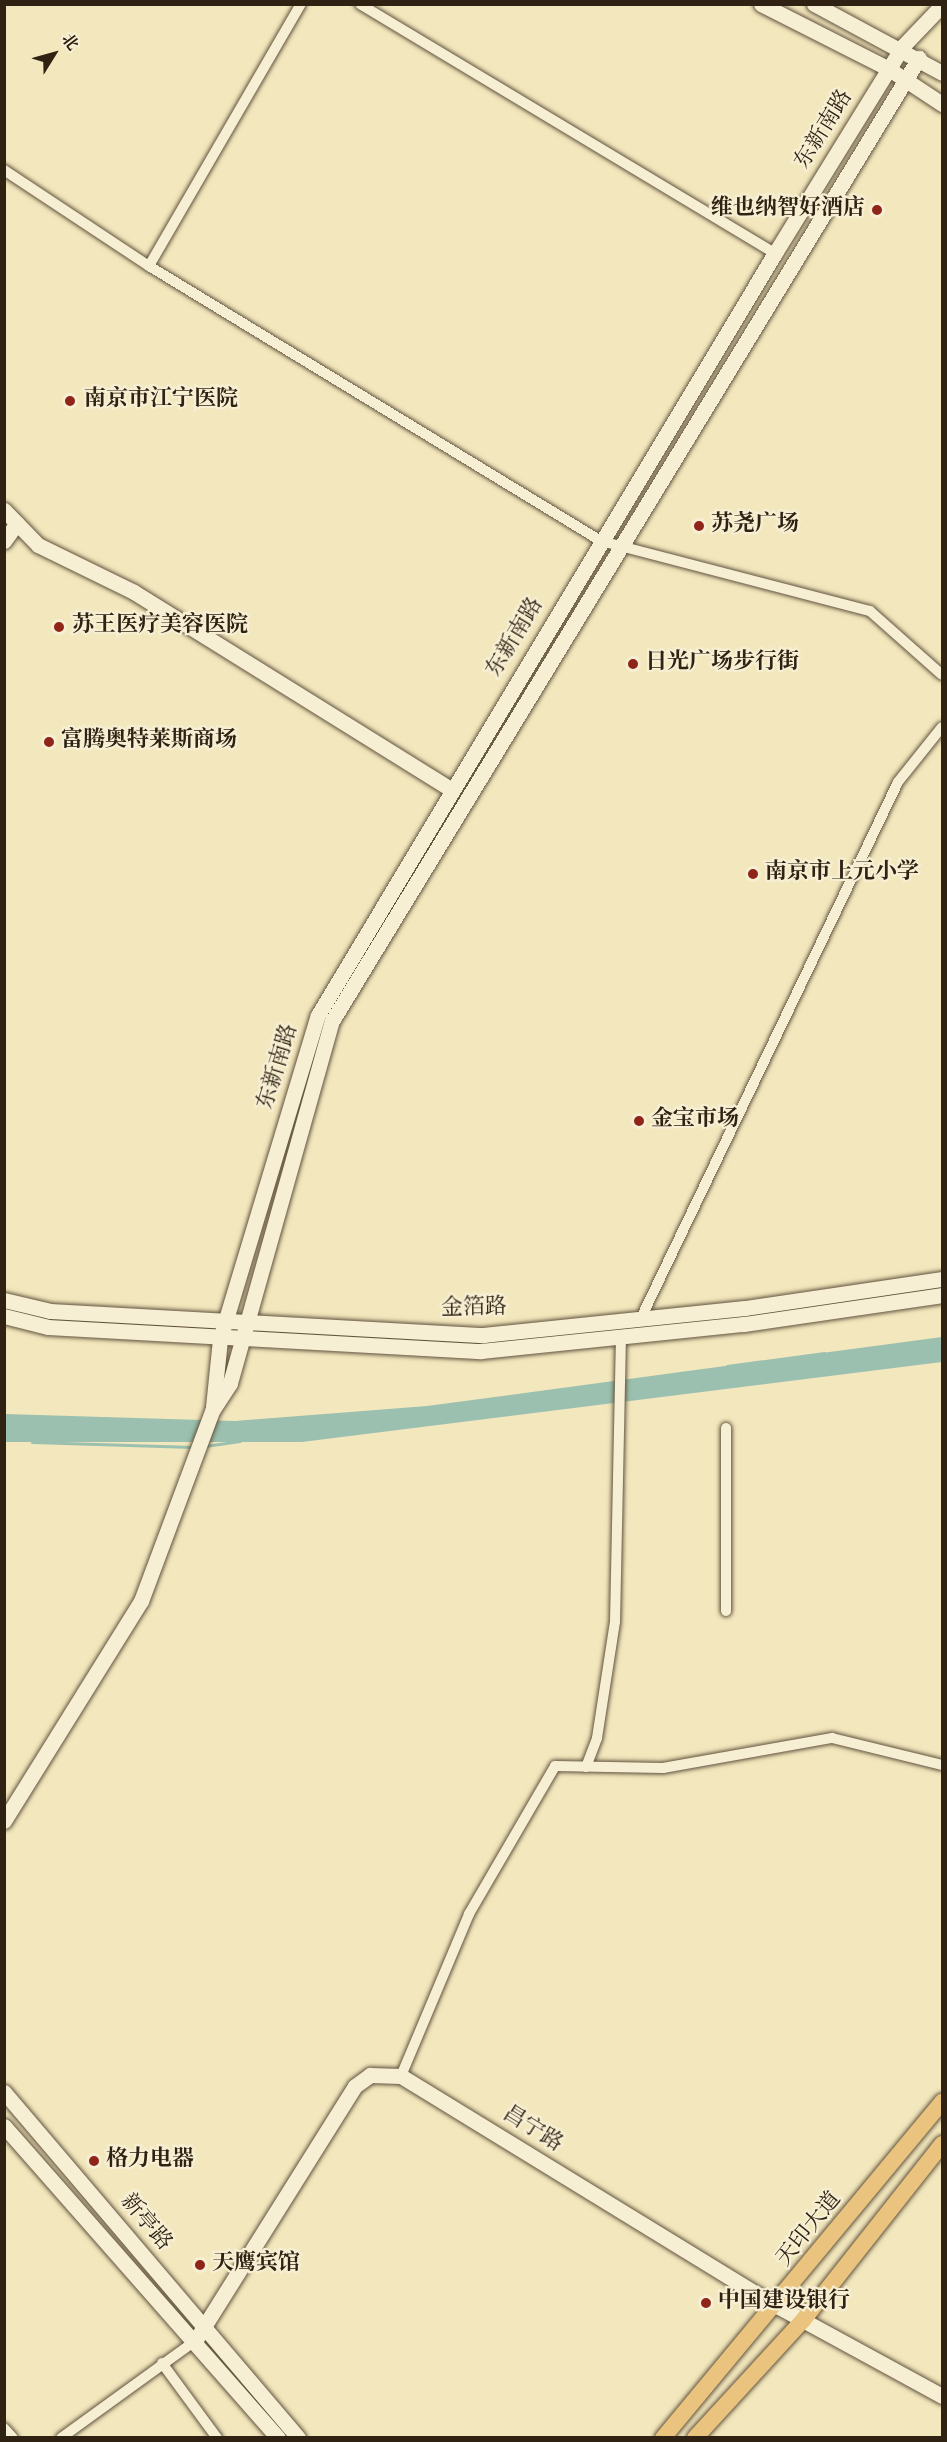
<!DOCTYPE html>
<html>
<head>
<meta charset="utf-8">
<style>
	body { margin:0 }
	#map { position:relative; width:947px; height:2442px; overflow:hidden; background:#f3e7bd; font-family:"Sorts Mill Goudy","Noto Serif SC",serif }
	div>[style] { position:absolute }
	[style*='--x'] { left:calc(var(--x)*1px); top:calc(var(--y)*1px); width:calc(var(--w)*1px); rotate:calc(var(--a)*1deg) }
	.water>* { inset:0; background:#9bc0af }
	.stream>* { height:3px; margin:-1.5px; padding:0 1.5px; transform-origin:1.5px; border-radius:1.5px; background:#9bc0af }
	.roads { filter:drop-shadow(0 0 2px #61533e) drop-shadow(0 0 2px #61533e) }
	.street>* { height:10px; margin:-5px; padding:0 5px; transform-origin:5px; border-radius:5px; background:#f7efd4 }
	.secondary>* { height:15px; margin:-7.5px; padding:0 7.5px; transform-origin:7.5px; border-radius:7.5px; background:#f7efd4 }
	.primary>* { height:16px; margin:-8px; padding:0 8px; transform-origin:8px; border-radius:8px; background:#eac47e }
	.dots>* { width:16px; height:16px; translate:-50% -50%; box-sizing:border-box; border:3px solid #f7efd4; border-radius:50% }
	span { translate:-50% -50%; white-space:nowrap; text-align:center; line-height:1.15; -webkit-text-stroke:4.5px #f7efd4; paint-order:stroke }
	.street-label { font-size:22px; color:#302213 }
	.poi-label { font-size:22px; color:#302213; font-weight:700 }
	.right { translate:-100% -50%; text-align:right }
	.left { translate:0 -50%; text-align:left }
	.frame { position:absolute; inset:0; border:6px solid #302213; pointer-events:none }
	.north { position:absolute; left:24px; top:24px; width:60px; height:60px; -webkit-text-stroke:4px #f7efd4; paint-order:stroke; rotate:53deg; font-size:16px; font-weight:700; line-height:24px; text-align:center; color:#302213 }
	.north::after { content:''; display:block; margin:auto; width:21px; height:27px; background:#302213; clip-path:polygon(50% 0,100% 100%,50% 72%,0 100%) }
</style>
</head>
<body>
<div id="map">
	<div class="water">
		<div style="clip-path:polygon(942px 1337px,942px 1362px,302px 1442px,5px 1442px,5px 1414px,235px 1421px,427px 1406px)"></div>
	</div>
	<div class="stream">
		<div style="--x:727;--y:1366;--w:98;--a:-7.6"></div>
		<div style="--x:32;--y:1442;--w:161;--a:1.8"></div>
		<div style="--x:205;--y:1446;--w:35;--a:-8"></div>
	</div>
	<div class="roads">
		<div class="street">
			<div style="--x:360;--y:4;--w:484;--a:31"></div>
			<div style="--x:4;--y:170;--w:174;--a:33.5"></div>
			<div style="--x:149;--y:266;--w:529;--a:31.32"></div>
			<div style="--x:601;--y:541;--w:278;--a:14.6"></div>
			<div style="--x:870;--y:611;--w:96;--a:41.6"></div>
			<div style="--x:149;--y:266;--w:303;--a:-59.9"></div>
			<div style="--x:641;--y:1318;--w:594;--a:-64.38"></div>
			<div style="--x:898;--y:782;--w:70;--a:-51.3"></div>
			<div style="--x:726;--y:1428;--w:183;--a:90"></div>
			<div style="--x:586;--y:1767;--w:31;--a:-69"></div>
			<div style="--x:597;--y:1738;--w:117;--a:-81.2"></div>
			<div style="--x:615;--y:1622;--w:286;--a:-88.8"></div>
			<div style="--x:401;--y:2076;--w:176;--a:-67.2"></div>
			<div style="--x:469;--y:1914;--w:171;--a:-59.8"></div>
			<div style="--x:555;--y:1766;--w:108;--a:1.1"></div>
			<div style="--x:663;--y:1768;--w:172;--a:-10.1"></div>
			<div style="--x:832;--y:1738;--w:113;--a:13.8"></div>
			<div style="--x:162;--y:2363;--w:93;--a:53.7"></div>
			<div style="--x:4;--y:2428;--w:13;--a:48"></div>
			<div style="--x:61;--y:2438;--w:165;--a:-35.9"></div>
		</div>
		<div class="secondary">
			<div style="--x:761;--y:4;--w:144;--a:26.9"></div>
			<div style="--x:889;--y:69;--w:64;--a:33.4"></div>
			<div style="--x:814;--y:4;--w:145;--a:28.3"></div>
			<div style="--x:4;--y:510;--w:49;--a:45.8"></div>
			<div style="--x:38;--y:545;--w:107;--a:26.1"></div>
			<div style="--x:134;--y:592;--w:375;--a:31.9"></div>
			<div style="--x:4;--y:541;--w:22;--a:-54"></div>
			<div style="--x:4;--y:1300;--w:47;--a:13.4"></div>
			<div style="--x:50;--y:1311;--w:434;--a:3.2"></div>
			<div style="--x:483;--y:1335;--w:263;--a:-5.9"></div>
			<div style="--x:745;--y:1308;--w:199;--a:-8.4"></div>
			<div style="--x:4;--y:1316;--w:45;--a:14"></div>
			<div style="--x:48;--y:1327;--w:434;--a:3.2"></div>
			<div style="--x:481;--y:1351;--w:264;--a:-5.9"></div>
			<div style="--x:744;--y:1324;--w:200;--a:-8.3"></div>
			<div style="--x:213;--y:1407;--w:68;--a:-84.1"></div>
			<div style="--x:220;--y:1339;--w:338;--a:-73.2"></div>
			<div style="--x:318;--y:1015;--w:889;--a:-59.05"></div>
			<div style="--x:775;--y:253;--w:242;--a:-58.3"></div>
			<div style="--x:902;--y:47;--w:58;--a:-46.4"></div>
			<div style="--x:4;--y:1821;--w:259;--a:-58.1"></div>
			<div style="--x:141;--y:1601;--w:203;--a:-69.5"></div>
			<div style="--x:212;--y:1411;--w:33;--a:-57"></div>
			<div style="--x:230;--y:1383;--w:376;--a:-74.3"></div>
			<div style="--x:332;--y:1021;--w:1128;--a:-58.64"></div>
			<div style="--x:4;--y:2092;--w:454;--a:49.6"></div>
			<div style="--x:4;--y:2126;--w:415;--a:48.7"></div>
			<div style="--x:195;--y:2341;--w:301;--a:-57.9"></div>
			<div style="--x:355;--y:2086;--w:19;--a:-36"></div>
			<div style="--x:370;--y:2075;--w:31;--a:2"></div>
			<div style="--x:401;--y:2076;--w:441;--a:31.5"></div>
			<div style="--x:777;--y:2306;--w:188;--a:28.6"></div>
		</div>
		<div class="primary">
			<div style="--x:663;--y:2438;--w:437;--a:-50.3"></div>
			<div style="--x:695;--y:2438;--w:161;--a:-47.5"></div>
			<div style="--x:804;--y:2319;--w:223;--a:-51.7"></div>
		</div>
	</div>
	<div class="dots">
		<div style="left:877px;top:210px;background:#8f2418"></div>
		<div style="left:70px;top:401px;background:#8f2418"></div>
		<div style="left:699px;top:526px;background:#8f2418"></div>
		<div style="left:59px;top:627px;background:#8f2418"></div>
		<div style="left:633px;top:664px;background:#8f2418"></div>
		<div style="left:49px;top:742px;background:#8f2418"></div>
		<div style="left:753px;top:874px;background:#8f2418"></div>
		<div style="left:639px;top:1121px;background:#8f2418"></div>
		<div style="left:94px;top:2161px;background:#8f2418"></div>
		<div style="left:200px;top:2265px;background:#8f2418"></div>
		<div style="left:706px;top:2303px;background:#8f2418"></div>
	</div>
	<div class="street-label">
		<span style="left:825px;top:130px;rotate:-58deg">东新南路</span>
		<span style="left:516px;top:638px;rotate:-59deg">东新南路</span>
		<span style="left:279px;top:1067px;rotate:-73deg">东新南路</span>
		<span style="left:474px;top:1309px;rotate:-1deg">金箔路</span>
		<span style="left:532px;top:2130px;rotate:32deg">昌宁路</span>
		<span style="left:145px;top:2223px;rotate:50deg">新亭路</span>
		<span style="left:810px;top:2230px;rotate:-51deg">天印大道</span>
	</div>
	<div class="poi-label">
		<span class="right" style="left:865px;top:210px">维也纳智好酒店</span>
		<span class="left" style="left:84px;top:401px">南京市江宁医院</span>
		<span class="left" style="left:711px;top:526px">苏尧广场</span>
		<span class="left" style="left:72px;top:627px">苏王医疗美容医院</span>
		<span class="left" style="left:645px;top:664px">日光广场步行街</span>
		<span class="left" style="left:61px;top:742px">富腾奥特莱斯商场</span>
		<span class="left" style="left:765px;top:874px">南京市上元小学</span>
		<span class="left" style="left:651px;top:1121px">金宝市场</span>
		<span class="left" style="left:106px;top:2161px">格力电器</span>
		<span class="left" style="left:212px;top:2265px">天鹰宾馆</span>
		<span class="left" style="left:718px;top:2303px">中国建设银行</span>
	</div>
	<div class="frame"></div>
	<div class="north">北</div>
</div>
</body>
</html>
